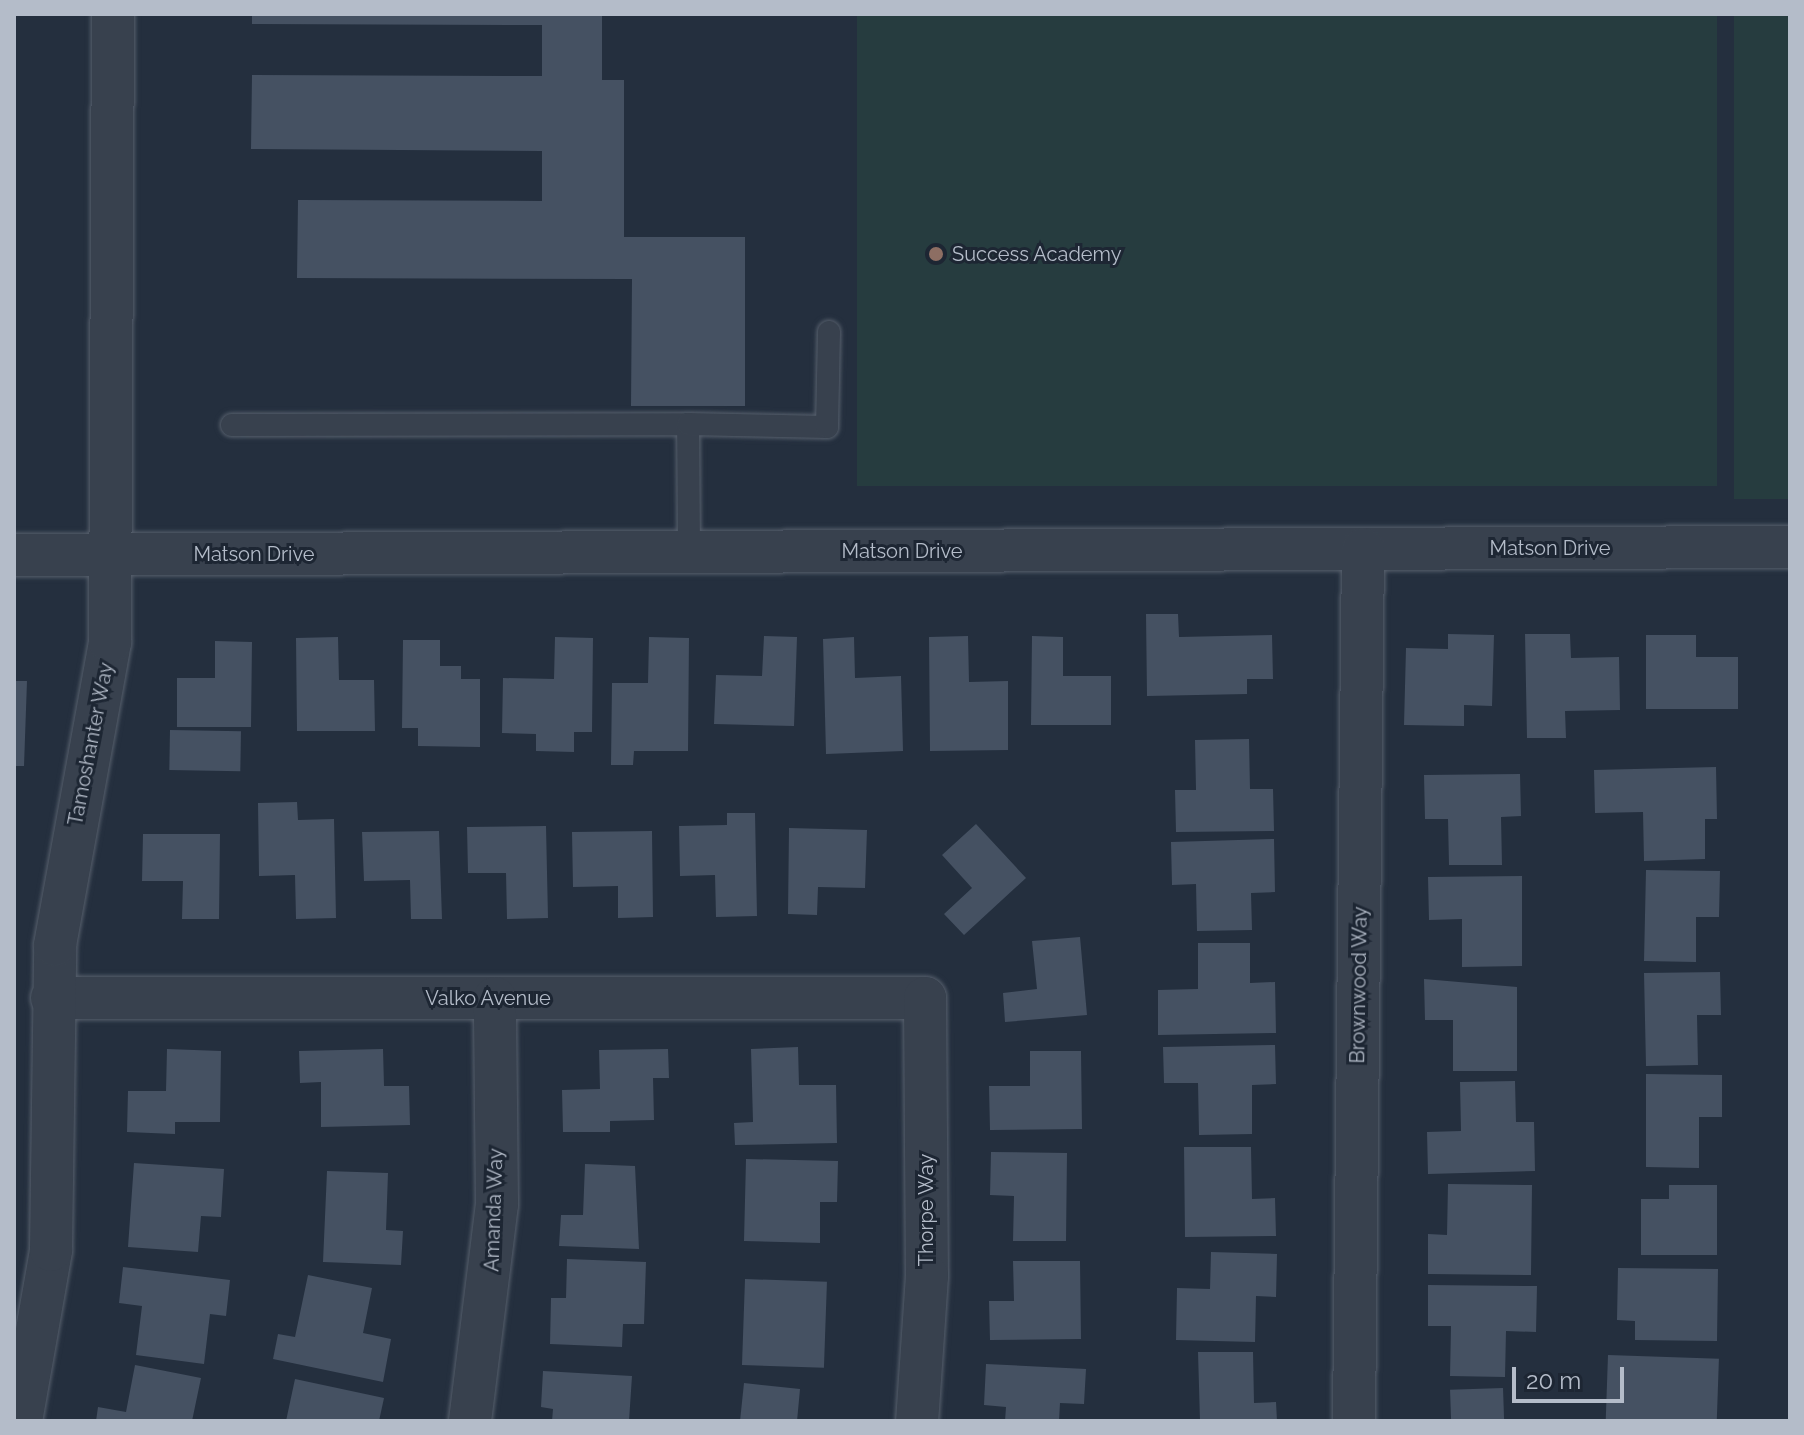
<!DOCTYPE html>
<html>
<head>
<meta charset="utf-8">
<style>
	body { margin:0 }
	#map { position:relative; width:1804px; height:1435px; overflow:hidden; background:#242f3e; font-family:Raleway,sans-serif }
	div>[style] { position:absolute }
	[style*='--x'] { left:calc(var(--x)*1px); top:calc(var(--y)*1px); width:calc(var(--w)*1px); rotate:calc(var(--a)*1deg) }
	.green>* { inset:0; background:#263c3f; transform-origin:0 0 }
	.building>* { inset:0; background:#455162; transform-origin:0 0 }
	.roads { filter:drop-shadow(0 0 2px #565f6c) drop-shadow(0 0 2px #565f6c) }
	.service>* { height:22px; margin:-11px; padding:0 11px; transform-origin:11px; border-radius:11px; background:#38414e }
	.minor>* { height:42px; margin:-21px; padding:0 21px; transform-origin:21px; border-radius:21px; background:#38414e }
	.dots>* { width:22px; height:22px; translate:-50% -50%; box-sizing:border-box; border:4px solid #1d2633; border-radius:50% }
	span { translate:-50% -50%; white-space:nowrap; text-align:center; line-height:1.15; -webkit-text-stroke:6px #1d2633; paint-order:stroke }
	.poi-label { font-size:20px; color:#b4bcc9 }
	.left { translate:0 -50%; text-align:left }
	.street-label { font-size:20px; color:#b4bcc9 }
	.frame { position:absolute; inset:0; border:16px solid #b4bcc9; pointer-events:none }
	.scale { position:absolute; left:1512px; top:1367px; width:112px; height:36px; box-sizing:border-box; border:4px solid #b4bcc9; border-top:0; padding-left:10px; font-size:24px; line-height:28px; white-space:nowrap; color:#b4bcc9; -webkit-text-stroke:6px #1d2633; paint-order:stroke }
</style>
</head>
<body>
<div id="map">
	<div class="green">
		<div style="left:857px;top:14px;width:860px;height:472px"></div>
		<div style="left:1734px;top:14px;width:56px;height:485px"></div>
	</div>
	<div class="building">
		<div style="clip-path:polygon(252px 14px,602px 14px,602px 80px,624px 80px,624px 237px,745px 237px,745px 406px,631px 406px,632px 279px,297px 278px,298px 200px,542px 201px,542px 151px,251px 149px,252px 75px,542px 76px,542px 25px,252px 24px)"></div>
		<div style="clip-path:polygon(1146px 614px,1178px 614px,1179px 637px,1272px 635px,1273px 679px,1247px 679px,1247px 694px,1147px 696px)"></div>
		<div style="clip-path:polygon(1448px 634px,1494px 635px,1492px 706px,1464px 705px,1464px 726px,1404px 725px,1406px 648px,1448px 649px)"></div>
		<div style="clip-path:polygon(1525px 634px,1570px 634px,1571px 658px,1619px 657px,1620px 710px,1565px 711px,1566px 738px,1527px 738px)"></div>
		<div style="clip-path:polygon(1646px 635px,1696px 635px,1696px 657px,1738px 657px,1738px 709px,1646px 709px)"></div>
		<div style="clip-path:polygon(764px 636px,797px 637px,794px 726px,714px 724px,716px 675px,762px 676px)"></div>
		<div style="clip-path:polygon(968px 636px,969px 682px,1008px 681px,1008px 750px,930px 751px,929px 637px)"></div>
		<div style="clip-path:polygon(1032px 636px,1063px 637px,1063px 676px,1111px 676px,1111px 725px,1031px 725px)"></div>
		<div style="clip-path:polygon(338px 637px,339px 680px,374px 680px,375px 731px,297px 731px,296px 638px)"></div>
		<div style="clip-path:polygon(555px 637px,593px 638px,592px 732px,574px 732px,574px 752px,536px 751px,536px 734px,502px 733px,503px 678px,554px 679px)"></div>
		<div style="clip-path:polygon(649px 637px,689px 638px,688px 751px,634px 751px,633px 765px,611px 765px,612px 683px,648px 683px)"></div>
		<div style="clip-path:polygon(854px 637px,855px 678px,901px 676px,903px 751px,826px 754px,823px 639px)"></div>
		<div style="clip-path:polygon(403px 640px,440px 640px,440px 666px,461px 666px,461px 679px,480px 679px,480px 747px,418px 746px,418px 728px,402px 728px)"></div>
		<div style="clip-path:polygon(215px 641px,252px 642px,251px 727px,177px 727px,177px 678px,215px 678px)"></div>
		<div style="clip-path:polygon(14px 681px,27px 681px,24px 766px,14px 766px)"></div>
		<div style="left:170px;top:730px;width:71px;height:40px;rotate:1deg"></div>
		<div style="clip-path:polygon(1249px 739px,1250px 789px,1273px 789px,1274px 831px,1176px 832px,1175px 790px,1196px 790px,1195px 740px)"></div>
		<div style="clip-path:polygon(1716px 767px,1717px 819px,1705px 819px,1705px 859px,1644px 861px,1643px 812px,1595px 813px,1594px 770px)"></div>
		<div style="clip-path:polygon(1520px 774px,1521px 816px,1501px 817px,1502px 865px,1449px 865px,1448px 819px,1425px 819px,1424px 775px)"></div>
		<div style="clip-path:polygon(297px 802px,298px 820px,334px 819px,336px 918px,296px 919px,295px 875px,259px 876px,258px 803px)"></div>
		<div style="clip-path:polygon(727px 813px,755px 813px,757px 916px,716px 917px,715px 875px,680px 876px,679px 826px,727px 825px)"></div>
		<div style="clip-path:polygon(976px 824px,1026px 878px,964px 935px,944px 914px,972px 888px,942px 855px)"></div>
		<div style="clip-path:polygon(546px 826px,548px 918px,507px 919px,506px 873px,468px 873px,467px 827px)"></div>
		<div style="clip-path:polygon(789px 828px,867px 830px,865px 888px,818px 887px,817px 915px,788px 914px)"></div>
		<div style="clip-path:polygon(439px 831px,442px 919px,411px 919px,410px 880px,364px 881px,362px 832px)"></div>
		<div style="clip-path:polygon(652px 831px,653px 917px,618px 918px,618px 886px,573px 887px,572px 832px)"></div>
		<div style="clip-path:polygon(143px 834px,220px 834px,219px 919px,182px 919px,183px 881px,142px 881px)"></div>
		<div style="clip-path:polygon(1274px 839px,1275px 892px,1251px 893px,1252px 930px,1197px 931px,1196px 884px,1172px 885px,1171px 842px)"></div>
		<div style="clip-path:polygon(1646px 870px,1720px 871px,1719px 917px,1696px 917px,1696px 962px,1644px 961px)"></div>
		<div style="clip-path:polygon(1522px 876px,1522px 966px,1462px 967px,1462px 919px,1429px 920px,1428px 877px)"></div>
		<div style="clip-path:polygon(1080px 937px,1087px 1015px,1005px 1022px,1003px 993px,1037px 989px,1032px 941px)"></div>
		<div style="clip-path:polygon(1198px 943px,1250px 943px,1250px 983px,1275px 982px,1276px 1033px,1158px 1035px,1158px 990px,1198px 989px)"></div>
		<div style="clip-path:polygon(1720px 972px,1721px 1015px,1697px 1015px,1698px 1065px,1646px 1066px,1644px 973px)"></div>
		<div style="clip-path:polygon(1424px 979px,1517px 987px,1517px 1071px,1453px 1071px,1453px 1020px,1425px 1020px)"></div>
		<div style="clip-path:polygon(1275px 1045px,1276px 1084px,1252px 1085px,1252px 1134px,1199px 1135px,1198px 1083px,1164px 1083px,1163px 1047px)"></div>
		<div style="clip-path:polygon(798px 1047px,799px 1085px,836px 1085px,837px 1143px,735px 1145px,734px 1123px,753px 1122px,751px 1049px)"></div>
		<div style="clip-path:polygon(167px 1049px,221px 1051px,220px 1122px,175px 1122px,175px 1134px,127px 1132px,128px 1091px,166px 1091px)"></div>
		<div style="clip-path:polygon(383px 1049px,384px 1086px,409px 1086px,410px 1125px,321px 1127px,321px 1082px,300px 1083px,299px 1051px)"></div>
		<div style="clip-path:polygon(668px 1049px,669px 1078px,653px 1078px,654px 1120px,610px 1121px,610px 1132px,563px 1132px,562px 1090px,600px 1089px,599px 1050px)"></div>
		<div style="clip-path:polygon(1030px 1051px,1081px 1051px,1082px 1129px,990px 1130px,989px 1086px,1030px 1086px)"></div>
		<div style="clip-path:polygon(1646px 1074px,1722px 1075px,1722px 1117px,1699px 1117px,1699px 1168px,1646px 1167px)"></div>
		<div style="clip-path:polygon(1515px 1081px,1516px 1122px,1534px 1122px,1535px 1171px,1428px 1174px,1427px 1132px,1461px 1131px,1460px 1082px)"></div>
		<div style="clip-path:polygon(1184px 1147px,1251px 1147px,1252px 1199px,1275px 1198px,1276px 1236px,1185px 1237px)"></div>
		<div style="clip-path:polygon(991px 1152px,1067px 1153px,1066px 1241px,1013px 1241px,1014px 1196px,990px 1195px)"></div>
		<div style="clip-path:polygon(746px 1159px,838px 1161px,837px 1202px,820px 1202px,820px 1243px,744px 1241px)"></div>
		<div style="clip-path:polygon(134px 1163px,224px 1169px,221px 1217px,201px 1216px,198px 1252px,128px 1247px)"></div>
		<div style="clip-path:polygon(585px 1164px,635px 1166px,639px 1249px,559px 1246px,561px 1215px,583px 1215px)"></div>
		<div style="clip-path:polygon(327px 1171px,388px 1173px,386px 1230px,403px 1231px,401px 1265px,323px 1262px)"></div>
		<div style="clip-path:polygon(1448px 1184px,1532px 1185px,1531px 1275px,1428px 1274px,1428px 1234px,1447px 1235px)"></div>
		<div style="clip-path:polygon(1669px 1185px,1717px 1185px,1717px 1255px,1641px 1255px,1641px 1199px,1669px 1199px)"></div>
		<div style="clip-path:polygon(1211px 1252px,1277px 1254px,1276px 1297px,1256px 1296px,1255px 1342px,1176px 1340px,1177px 1288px,1210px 1289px)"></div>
		<div style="clip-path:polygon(567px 1259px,646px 1262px,644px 1324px,623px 1324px,622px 1347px,550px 1344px,551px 1298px,566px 1298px)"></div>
		<div style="clip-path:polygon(1013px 1261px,1080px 1261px,1081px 1339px,990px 1340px,989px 1301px,1014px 1301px)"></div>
		<div style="clip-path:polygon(123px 1267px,230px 1280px,226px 1316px,210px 1314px,204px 1364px,136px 1355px,142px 1306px,119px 1303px)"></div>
		<div style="clip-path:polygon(1618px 1268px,1718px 1269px,1717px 1341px,1635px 1340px,1635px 1321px,1617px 1320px)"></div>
		<div style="clip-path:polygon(308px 1275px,372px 1288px,363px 1333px,391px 1339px,383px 1382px,273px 1359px,278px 1334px,295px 1337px)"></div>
		<div style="left:745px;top:1279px;width:82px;height:86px;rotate:2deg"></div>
		<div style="clip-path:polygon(1428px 1285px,1537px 1286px,1536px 1332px,1506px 1331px,1505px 1377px,1450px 1376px,1451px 1326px,1428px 1326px)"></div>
		<div style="clip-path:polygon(1198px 1352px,1253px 1352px,1254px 1403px,1276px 1402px,1277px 1421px,1200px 1421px)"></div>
		<div style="left:1608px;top:1355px;width:111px;height:66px;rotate:2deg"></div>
		<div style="clip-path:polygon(986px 1364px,1086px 1369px,1084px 1404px,1060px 1403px,1059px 1421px,1005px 1421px,1006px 1407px,984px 1405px)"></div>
		<div style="clip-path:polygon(135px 1365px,201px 1378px,192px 1421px,96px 1421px,98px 1407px,126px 1412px)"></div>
		<div style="clip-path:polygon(543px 1371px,632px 1376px,629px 1421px,552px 1421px,553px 1409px,541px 1407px)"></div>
		<div style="clip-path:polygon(295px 1379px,384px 1398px,379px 1421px,286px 1421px)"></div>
		<div style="clip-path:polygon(744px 1383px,800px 1389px,797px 1421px,740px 1421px)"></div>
		<div style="left:1503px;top:1388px;width:33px;height:53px;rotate:88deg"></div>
	</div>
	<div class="roads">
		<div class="service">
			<div style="--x:232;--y:425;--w:456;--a:-0.1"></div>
			<div style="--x:689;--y:552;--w:128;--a:-90.4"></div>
			<div style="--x:688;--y:424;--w:139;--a:1.2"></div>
			<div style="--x:827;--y:427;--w:95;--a:-88.8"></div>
		</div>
		<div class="minor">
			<div style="--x:14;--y:555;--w:1776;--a:-0.26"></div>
			<div style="--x:52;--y:998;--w:873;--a:0"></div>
			<div style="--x:925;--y:998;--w:278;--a:89.6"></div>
			<div style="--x:927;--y:1276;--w:145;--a:93.9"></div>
			<div style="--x:21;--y:1421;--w:174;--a:-80"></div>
			<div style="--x:51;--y:1250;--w:305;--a:-89.2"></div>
			<div style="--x:55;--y:945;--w:308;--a:-79.7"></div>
			<div style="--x:110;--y:642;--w:628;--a:-89.73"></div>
			<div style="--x:470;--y:1421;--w:219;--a:-82.9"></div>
			<div style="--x:497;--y:1204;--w:206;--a:-90.6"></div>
			<div style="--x:1354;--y:1421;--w:872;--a:-89.41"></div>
		</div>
	</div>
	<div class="dots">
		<div style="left:936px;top:254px;background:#8d6e63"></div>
	</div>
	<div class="poi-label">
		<span class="left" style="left:952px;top:254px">Success Academy</span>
	</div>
	<div class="street-label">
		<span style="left:1550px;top:548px">Matson Drive</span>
		<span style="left:902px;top:551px">Matson Drive</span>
		<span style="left:254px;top:554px">Matson Drive</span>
		<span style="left:91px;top:744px;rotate:-79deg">Tamoshanter Way</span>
		<span style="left:1359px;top:985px;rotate:-89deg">Brownwood Way</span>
		<span style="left:488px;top:998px">Valko Avenue</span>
		<span style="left:494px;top:1210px;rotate:-88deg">Amanda Way</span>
		<span style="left:926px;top:1210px;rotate:-90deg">Thorpe Way</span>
	</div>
	<div class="frame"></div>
	<div class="scale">20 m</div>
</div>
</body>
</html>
